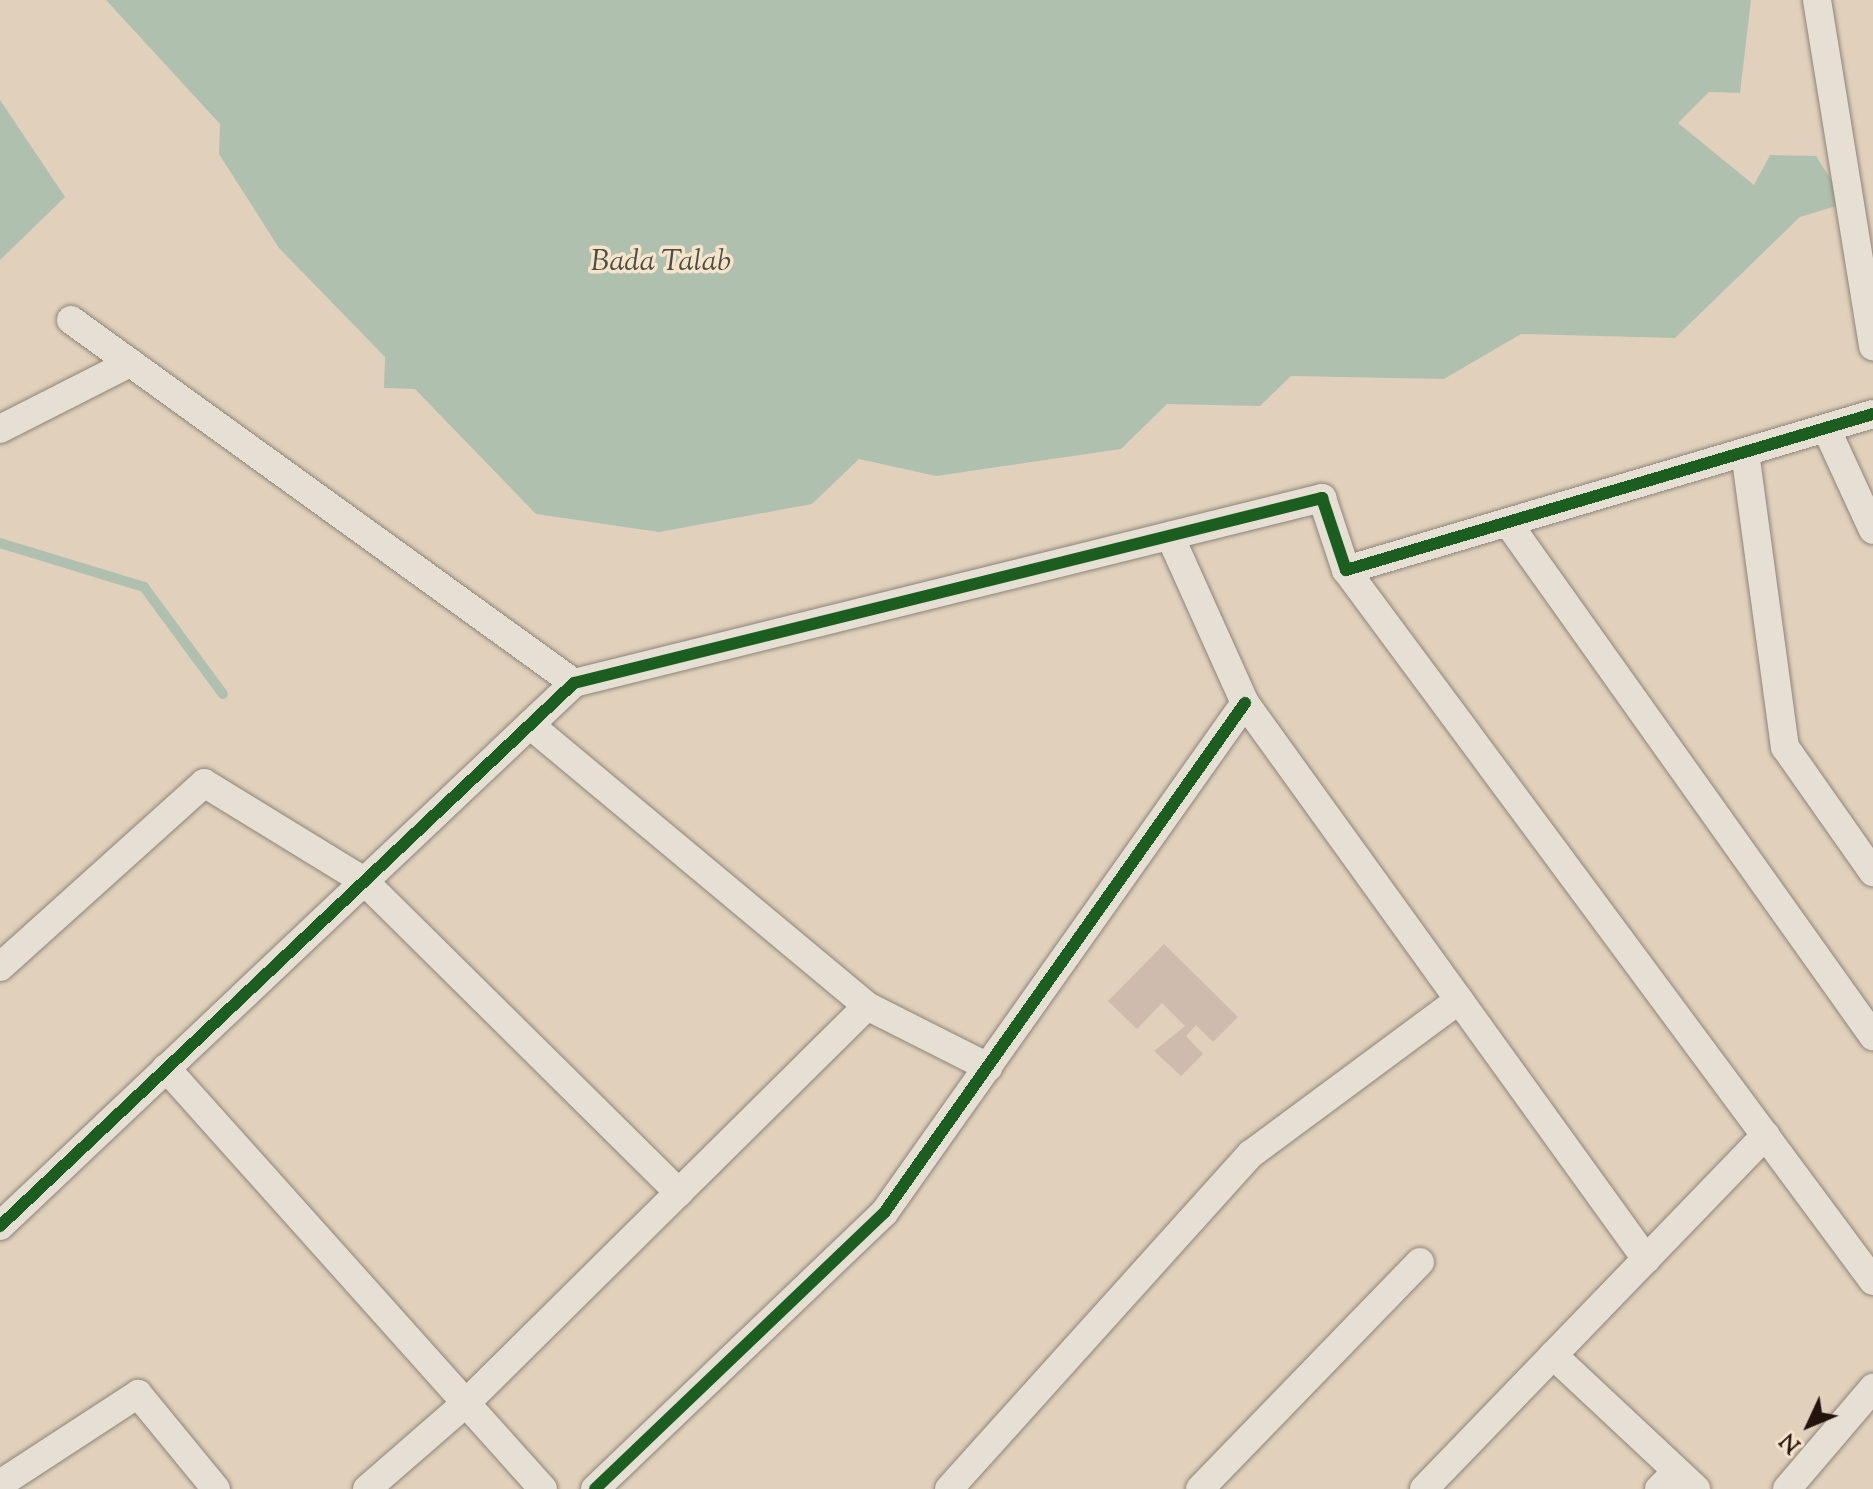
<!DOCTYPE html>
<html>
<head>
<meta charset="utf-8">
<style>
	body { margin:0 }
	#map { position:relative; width:1873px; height:1489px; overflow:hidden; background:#e1d1bc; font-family:"Sorts Mill Goudy",serif }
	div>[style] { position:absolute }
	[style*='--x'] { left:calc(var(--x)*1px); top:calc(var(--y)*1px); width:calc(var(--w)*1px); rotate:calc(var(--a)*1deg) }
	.water>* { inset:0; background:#afc0af }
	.stream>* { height:10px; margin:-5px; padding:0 5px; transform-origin:5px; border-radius:5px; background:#afc0af }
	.building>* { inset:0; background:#cfbbae }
	.roads { filter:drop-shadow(0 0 2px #8e8478) drop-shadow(0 0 2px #8e8478) }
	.street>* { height:28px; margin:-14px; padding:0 14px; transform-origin:14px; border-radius:14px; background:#e6dfd4 }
	.cycleway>* { height:12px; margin:-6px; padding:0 6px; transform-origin:6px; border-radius:6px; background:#1b5e20 }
	span { translate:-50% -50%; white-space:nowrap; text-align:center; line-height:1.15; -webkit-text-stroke:7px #f5e3ca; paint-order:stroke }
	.water-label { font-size:30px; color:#4c4d44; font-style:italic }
	.north { position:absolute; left:1769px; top:1385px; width:80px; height:80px; -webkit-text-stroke:6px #f5e3ca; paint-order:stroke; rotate:226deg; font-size:22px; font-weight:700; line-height:32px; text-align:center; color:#22130d }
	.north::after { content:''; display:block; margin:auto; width:28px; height:36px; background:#22130d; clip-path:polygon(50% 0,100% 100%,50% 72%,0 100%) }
</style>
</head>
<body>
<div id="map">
	<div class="water">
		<div style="clip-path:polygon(106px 0,1751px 0,1740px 93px,1709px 92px,1678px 123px,1754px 185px,1770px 155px,1816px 156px,1846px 203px,1800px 217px,1675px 338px,1521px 334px,1444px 379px,1291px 376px,1260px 406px,1167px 404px,1121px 449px,936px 476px,859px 459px,812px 504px,659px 532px,536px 514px,415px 389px,384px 388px,385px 357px,279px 248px,219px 154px,220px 124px)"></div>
		<div style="clip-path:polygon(0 100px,65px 197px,0 260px)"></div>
	</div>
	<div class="stream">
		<div style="--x:0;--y:543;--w:151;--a:17"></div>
		<div style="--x:144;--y:587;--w:133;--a:53.6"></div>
	</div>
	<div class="building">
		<div style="clip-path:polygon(1164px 944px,1238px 1017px,1213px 1042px,1196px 1025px,1186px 1036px,1203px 1054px,1181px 1076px,1154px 1051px,1185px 1026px,1162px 1003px,1137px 1029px,1108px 1001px)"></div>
	</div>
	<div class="roads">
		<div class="street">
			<div style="--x:1817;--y:0;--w:351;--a:80.8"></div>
			<div style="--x:71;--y:320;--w:620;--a:35.82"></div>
			<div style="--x:1826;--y:428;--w:112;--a:65.3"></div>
			<div style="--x:0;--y:429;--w:146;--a:-26.9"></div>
			<div style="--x:1745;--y:452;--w:298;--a:82.3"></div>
			<div style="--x:1785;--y:747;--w:153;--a:54.9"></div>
			<div style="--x:1508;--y:523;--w:630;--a:54.57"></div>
			<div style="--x:1170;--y:536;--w:183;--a:65.8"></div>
			<div style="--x:1245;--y:703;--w:686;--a:54.2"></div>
			<div style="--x:1346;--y:570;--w:885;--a:53.45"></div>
			<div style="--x:530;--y:725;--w:439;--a:39.8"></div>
			<div style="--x:0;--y:967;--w:275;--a:-42"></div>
			<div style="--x:204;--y:783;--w:188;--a:31.5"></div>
			<div style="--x:364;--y:881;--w:443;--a:44.7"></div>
			<div style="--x:166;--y:1068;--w:565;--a:48.16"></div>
			<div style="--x:0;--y:1226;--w:790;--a:-43.41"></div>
			<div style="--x:574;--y:683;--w:771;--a:-13.89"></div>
			<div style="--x:1322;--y:498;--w:76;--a:71.6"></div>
			<div style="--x:1346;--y:570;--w:550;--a:-16.49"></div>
			<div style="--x:1553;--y:1355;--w:196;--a:43.1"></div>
			<div style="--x:0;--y:1484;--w:165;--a:-33.1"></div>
			<div style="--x:138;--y:1394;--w:123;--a:50.6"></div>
			<div style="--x:367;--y:1489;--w:131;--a:-41"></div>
			<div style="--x:466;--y:1403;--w:564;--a:-44.71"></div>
			<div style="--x:867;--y:1006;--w:136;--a:26.8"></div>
			<div style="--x:595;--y:1489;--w:400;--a:-43.7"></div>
			<div style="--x:884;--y:1213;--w:625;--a:-54.71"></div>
			<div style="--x:949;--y:1489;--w:451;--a:-48"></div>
			<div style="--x:1251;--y:1154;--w:259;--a:-36.5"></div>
			<div style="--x:1200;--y:1489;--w:316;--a:-45.9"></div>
			<div style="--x:1424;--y:1489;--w:492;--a:-46"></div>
			<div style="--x:1659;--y:1489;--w:25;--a:-45"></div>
			<div style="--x:1787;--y:1489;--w:133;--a:-49.6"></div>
		</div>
	</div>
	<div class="cycleway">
		<div style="--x:0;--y:1226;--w:790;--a:-43.41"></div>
		<div style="--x:574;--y:683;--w:771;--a:-13.89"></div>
		<div style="--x:1322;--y:498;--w:76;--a:71.6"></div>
		<div style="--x:1346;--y:570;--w:550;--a:-16.49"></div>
		<div style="--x:595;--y:1489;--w:400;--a:-43.7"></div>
		<div style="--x:884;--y:1213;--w:625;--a:-54.71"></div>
	</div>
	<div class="water-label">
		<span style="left:661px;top:263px">Bada Talab</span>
	</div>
	<div class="north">N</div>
</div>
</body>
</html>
